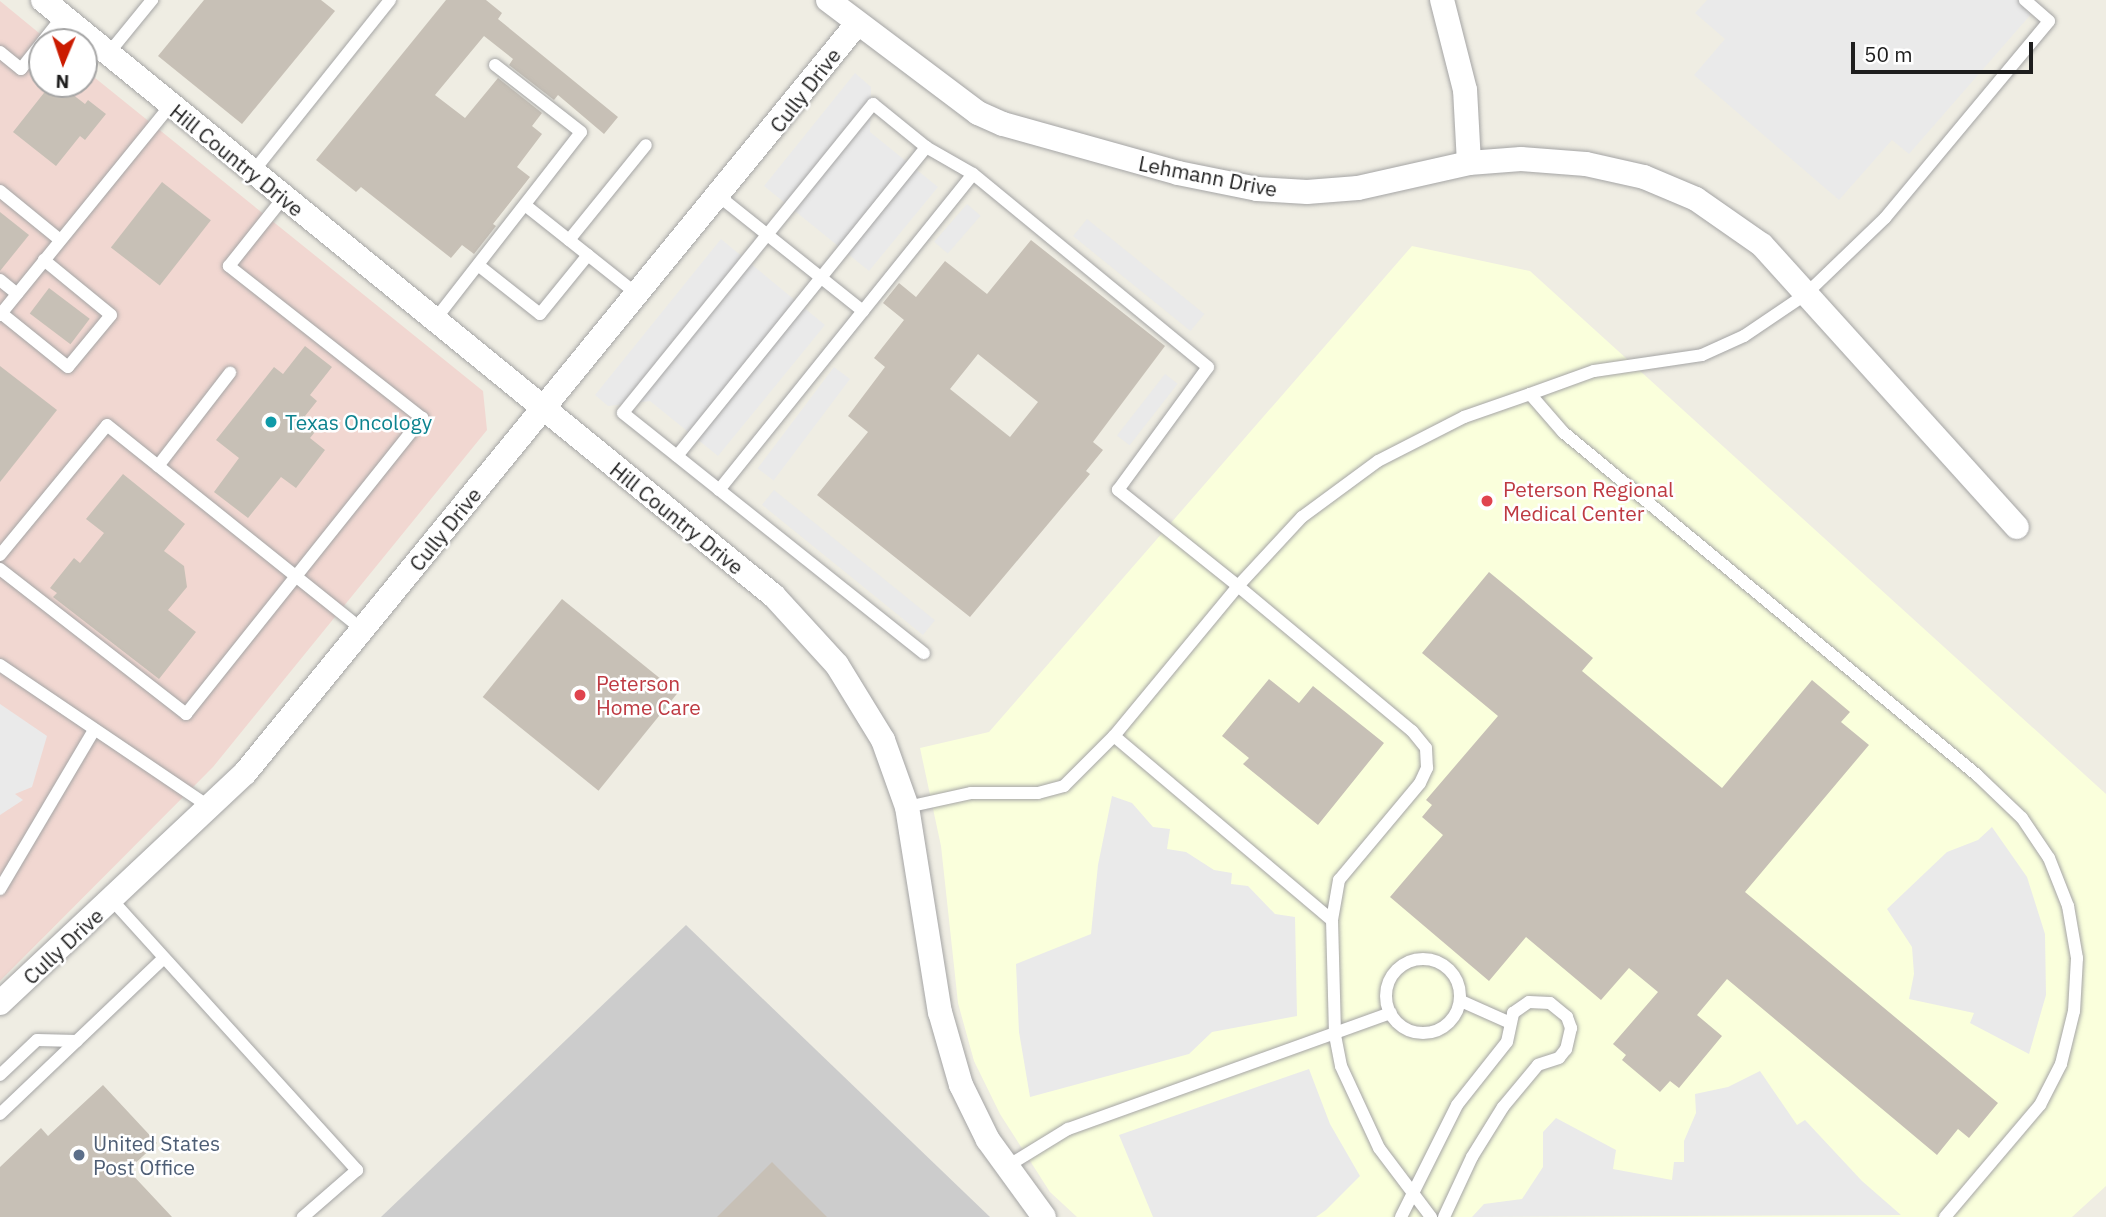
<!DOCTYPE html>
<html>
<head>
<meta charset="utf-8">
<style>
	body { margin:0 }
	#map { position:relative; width:2106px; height:1217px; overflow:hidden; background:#efede3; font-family:"IBM Plex Sans",sans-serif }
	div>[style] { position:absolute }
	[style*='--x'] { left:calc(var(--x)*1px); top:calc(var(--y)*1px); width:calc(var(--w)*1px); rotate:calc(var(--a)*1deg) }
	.commercial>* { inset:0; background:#f1d7d1 }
	.education>* { inset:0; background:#faffdc }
	.religious>* { inset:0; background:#ccc }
	.parking>* { inset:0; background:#eaeaea; transform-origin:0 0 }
	.building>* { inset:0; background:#c7c0b6; transform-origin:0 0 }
	.roads { filter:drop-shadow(0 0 2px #a5a5a5) drop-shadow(0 0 2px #a5a5a5) }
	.lane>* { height:12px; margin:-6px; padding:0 6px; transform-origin:6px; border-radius:6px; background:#fff }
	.lane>.ring { margin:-6px; padding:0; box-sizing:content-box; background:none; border:12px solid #fff; border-radius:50% }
	.street>* { height:24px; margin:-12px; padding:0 12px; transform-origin:12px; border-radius:12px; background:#fff }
	.dots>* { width:19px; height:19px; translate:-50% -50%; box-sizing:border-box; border:4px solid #fff; border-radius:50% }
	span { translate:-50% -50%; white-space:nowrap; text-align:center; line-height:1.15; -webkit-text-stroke:5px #fff; paint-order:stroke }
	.street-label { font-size:21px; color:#1e1e1e }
	.culture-label { font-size:21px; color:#0d838f }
	.left { translate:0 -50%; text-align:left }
	.health-label { font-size:21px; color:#be3a42 }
	.service-label { font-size:21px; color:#4e5e75 }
	.north { position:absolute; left:28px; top:28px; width:70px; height:70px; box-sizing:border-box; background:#fff; border:2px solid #a5a5a5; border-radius:50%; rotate:182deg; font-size:19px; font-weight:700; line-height:28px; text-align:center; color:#1e1e1e }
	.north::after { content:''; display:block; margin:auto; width:24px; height:32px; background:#cb1b00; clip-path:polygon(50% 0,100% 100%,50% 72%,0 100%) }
	.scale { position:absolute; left:1851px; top:42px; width:182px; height:32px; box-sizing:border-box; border:4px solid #1e1e1e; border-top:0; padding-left:9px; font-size:21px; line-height:24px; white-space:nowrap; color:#1e1e1e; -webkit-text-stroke:5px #fff; paint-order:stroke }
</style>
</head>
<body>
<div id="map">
	<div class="commercial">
		<div style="clip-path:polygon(0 1px,50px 42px,42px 42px,42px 84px,84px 84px,84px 69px,483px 391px,487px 430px,213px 767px,0 981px)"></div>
	</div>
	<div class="education">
		<div style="clip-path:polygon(1412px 246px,1530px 271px,2106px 794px,2106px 1186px,2072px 1217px,1077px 1217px,1050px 1192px,1000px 1114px,974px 1061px,958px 1003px,941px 846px,920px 748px,989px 732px)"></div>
	</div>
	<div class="religious">
		<div style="clip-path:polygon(686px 925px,990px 1217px,381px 1217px)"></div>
	</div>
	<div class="parking">
		<div style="clip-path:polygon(1707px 0,2035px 0,2040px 4px,1909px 154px,1892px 140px,1839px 200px,1694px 75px,1725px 39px,1695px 13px)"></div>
		<div style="clip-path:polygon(855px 73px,871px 87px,870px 132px,938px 187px,869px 271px,764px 186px)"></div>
		<div style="left:967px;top:204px;width:18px;height:50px;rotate:41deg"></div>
		<div style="left:1087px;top:219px;width:151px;height:22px;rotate:39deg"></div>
		<div style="clip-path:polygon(721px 239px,825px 325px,718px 456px,650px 401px,608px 406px,595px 395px)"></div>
		<div style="left:834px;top:367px;width:20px;height:127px;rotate:37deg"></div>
		<div style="left:1165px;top:374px;width:16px;height:78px;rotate:38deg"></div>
		<div style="left:774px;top:490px;width:207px;height:19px;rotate:39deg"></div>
		<div style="clip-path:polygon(0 704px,47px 736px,32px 787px,15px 794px,23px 800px,0 815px)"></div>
		<div style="clip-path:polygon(1112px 796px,1132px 803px,1153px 827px,1170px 829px,1167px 849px,1186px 852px,1214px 870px,1232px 873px,1231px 884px,1248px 886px,1275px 914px,1295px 917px,1297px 1016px,1212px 1032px,1189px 1054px,1030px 1097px,1019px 1032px,1016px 964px,1091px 934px,1098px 865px)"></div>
		<div style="clip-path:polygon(1992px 827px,2027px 877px,2045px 934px,2046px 995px,2029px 1054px,1970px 1023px,1974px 1013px,1909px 999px,1914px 974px,1912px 947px,1887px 909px,1947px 852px,1978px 840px)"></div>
		<div style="clip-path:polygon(1309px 1069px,1330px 1124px,1360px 1176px,1326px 1210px,1316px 1217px,1153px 1217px,1119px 1135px)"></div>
		<div style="clip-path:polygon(1760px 1071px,1797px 1125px,1805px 1120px,1862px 1181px,1901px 1215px,1472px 1217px,1484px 1204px,1522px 1199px,1543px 1167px,1543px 1132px,1556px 1118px,1616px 1150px,1613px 1169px,1672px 1180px,1674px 1162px,1684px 1162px,1684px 1141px,1696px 1113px,1695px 1094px,1728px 1087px)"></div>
	</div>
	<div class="building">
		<div style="clip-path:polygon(204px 0,321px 0,335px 11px,242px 124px,158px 56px)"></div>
		<div style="clip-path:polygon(446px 0,486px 0,502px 13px,498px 19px,618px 117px,604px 134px,558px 95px,554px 100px,509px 65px,513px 59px,484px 36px,435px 95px,465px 118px,498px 78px,542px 113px,532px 126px,542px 134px,517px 167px,530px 177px,493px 224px,496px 226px,474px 254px,462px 245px,451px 258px,361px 187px,356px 192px,316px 160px)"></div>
		<div style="clip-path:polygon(51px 84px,59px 84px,85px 104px,88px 100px,106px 114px,85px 140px,80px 136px,56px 166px,13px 132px)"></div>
		<div style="left:162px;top:182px;width:62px;height:83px;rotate:38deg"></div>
		<div style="clip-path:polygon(0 212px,29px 235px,0 271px)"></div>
		<div style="clip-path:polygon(evenodd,1031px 240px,1165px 346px,1093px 442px,1103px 450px,1086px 471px,1090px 474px,970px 617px,817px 495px,868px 432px,848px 416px,885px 367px,874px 358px,904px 320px,883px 303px,899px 283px,916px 297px,945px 261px,987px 294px,1031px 240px,978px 354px,1038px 402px,1010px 437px,950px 389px,978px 354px)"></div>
		<div style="left:49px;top:288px;width:51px;height:32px;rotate:37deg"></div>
		<div style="clip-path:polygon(305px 346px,332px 367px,310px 395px,317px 401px,305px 416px,319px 427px,310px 438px,325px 450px,296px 488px,281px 477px,248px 518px,214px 492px,239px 458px,216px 440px,274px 367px,283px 374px)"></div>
		<div style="clip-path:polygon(0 366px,57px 410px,0 482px)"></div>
		<div style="clip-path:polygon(123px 474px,185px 524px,164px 551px,184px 566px,187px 587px,168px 610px,196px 632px,159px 679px,53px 597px,57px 593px,50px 588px,74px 558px,80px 563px,104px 533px,86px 519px)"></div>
		<div style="clip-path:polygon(1489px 572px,1593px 658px,1582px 671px,1722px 788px,1812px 680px,1850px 712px,1841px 722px,1869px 745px,1745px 892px,1998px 1103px,1969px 1138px,1958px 1129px,1937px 1155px,1727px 979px,1697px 1015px,1722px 1036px,1679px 1088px,1670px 1081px,1660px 1092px,1622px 1060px,1626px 1055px,1613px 1044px,1658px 992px,1629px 968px,1601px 1000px,1526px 937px,1489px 981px,1390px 897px,1443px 835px,1422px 817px,1432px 805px,1426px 800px,1498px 716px,1422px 653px)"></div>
		<div style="left:562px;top:599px;width:149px;height:126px;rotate:39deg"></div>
		<div style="clip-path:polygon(1269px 679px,1299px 703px,1313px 686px,1384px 743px,1318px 825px,1243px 764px,1249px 758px,1222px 736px)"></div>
		<div style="clip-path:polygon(103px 1085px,157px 1143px,128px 1170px,172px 1217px,0 1217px,0 1167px,41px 1128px,48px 1136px)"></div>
		<div style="clip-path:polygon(772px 1162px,827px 1217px,717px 1217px)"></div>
	</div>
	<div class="roads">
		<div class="lane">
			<div style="--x:0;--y:52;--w:27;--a:39"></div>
			<div style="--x:21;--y:69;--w:68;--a:-51.6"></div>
			<div style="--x:108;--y:54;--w:70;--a:-50.8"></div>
			<div style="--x:252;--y:173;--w:221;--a:-51.4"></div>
			<div style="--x:0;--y:191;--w:77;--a:39.2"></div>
			<div style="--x:720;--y:197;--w:183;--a:38.6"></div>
			<div style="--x:525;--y:205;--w:144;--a:38.5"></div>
			<div style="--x:569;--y:240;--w:122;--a:-51"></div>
			<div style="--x:478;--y:265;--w:79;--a:38.3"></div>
			<div style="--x:540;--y:314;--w:76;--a:-50.9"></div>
			<div style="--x:0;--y:280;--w:22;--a:39"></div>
			<div style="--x:1;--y:313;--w:86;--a:38.9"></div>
			<div style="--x:68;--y:367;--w:67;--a:-50.4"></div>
			<div style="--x:111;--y:315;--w:87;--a:-140.6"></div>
			<div style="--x:0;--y:315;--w:269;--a:-50.9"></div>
			<div style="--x:434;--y:321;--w:239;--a:-52.1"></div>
			<div style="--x:581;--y:132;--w:109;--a:-142.1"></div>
			<div style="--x:1530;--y:394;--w:68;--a:-19.8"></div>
			<div style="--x:1594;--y:371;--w:109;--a:-8.4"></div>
			<div style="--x:1702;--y:355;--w:46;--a:-24.3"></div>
			<div style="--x:1744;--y:336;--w:75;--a:-34.1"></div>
			<div style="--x:1806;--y:294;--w:110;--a:-43.9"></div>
			<div style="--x:1885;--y:218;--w:256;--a:-50.2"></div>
			<div style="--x:2049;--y:21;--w:32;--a:-139"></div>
			<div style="--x:677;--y:456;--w:397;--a:-51.1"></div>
			<div style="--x:158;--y:466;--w:118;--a:-52.3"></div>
			<div style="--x:719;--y:490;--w:405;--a:-51.2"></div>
			<div style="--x:0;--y:555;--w:168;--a:-50.5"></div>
			<div style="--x:107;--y:425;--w:328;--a:38.7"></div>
			<div style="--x:0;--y:569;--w:236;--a:37.9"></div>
			<div style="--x:186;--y:714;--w:379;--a:-51.4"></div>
			<div style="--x:422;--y:418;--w:246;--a:-141.8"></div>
			<div style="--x:229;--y:266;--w:87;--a:-51.5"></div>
			<div style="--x:0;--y:665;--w:255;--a:34.1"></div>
			<div style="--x:1114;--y:736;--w:285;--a:40.2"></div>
			<div style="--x:907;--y:807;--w:66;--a:-12.3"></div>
			<div style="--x:971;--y:793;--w:67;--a:0"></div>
			<div style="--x:1038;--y:793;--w:27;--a:-15"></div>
			<div style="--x:1064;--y:786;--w:71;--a:-45"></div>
			<div style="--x:1114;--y:736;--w:195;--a:-50.4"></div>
			<div style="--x:1238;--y:586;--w:154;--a:-141.3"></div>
			<div style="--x:1118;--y:490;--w:152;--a:-53.8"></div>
			<div style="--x:1208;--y:367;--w:304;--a:-140.6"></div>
			<div style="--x:973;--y:174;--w:54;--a:-150.1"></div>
			<div style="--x:926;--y:147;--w:68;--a:-140.9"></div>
			<div style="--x:873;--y:104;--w:397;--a:129"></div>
			<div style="--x:623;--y:413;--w:385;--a:38.6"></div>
			<div style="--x:0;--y:889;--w:185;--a:-59.4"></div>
			<div style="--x:112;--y:900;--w:365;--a:47.8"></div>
			<div style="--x:357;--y:1170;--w:72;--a:139"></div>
			<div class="ring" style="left:1386px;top:959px;width:62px;height:62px"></div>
			<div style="--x:1461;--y:1001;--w:51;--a:24.1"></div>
			<div style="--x:0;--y:1075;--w:51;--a:-43.4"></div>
			<div style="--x:37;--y:1040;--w:40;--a:1.4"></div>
			<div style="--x:0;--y:1114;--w:225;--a:-43.6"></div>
			<div style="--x:1006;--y:1167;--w:73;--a:-31.5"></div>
			<div style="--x:1068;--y:1129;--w:343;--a:-19.8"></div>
			<div style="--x:1401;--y:1217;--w:125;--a:-63.4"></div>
			<div style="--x:1457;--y:1105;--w:80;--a:-51.6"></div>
			<div style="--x:1507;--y:1042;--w:30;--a:-78"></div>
			<div style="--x:1513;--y:1013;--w:19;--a:-35"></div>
			<div style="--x:1529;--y:1002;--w:21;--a:3"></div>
			<div style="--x:1550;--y:1003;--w:22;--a:39"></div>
			<div style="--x:1567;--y:1017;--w:12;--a:70"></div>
			<div style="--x:1571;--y:1028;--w:22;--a:103"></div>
			<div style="--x:1566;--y:1049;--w:11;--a:128"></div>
			<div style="--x:1559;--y:1058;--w:22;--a:162"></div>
			<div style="--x:1538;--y:1065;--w:55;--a:129.8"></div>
			<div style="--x:1503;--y:1107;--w:59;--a:121.8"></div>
			<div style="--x:1472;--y:1157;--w:66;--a:115"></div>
			<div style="--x:1431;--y:1217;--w:86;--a:-127"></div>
			<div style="--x:1379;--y:1148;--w:90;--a:-114.9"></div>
			<div style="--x:1341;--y:1066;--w:33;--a:-101"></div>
			<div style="--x:1335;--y:1034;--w:114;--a:-91.5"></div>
			<div style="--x:1332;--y:920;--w:41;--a:-80.1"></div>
			<div style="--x:1339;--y:880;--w:126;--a:-50.1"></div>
			<div style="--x:1420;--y:783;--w:17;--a:-65"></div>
			<div style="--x:1427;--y:768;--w:20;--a:-93"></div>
			<div style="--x:1426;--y:748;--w:22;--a:-129"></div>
			<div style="--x:1412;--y:731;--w:226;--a:-140.2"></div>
			<div style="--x:1238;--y:586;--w:94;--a:-47.2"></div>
			<div style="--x:1302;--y:517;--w:94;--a:-36.4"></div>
			<div style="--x:1378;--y:461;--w:97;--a:-27.1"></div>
			<div style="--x:1464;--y:417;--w:70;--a:-19.2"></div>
			<div style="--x:1530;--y:394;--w:50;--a:49"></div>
			<div style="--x:1563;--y:432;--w:538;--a:39.64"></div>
			<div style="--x:1977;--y:775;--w:62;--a:43.7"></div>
			<div style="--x:2022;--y:818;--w:48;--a:56"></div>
			<div style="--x:2049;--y:858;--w:52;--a:68.4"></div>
			<div style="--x:2068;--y:906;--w:53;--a:80.2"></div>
			<div style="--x:2077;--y:958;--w:53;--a:93.2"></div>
			<div style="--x:2074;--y:1011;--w:55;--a:103.8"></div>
			<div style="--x:2061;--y:1064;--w:46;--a:117.1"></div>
			<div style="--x:2040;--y:1105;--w:147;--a:130.3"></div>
		</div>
		<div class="street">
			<div style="--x:43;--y:0;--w:943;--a:39.19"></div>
			<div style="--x:774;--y:596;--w:93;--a:47.6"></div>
			<div style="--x:837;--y:665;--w:88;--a:58.5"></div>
			<div style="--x:883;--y:740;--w:71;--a:70.3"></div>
			<div style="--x:907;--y:807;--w:208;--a:80.9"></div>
			<div style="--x:940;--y:1012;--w:76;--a:74"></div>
			<div style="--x:961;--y:1085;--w:61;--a:63.9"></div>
			<div style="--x:988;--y:1140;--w:95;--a:54"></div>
			<div style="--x:828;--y:0;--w:188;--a:37"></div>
			<div style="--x:978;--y:113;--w:27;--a:24"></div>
			<div style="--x:1003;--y:124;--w:182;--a:15.6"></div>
			<div style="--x:1178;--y:173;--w:81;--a:11.4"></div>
			<div style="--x:1257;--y:189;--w:50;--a:3.4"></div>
			<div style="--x:1307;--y:192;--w:51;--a:-4.5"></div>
			<div style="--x:1358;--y:188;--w:114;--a:-12.7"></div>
			<div style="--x:1469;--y:163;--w:73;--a:-93.1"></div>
			<div style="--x:1465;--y:90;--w:93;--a:-104.3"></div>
			<div style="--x:1469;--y:163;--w:52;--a:-4.4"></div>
			<div style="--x:1521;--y:159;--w:65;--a:4.4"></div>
			<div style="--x:1586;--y:164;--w:59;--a:12.6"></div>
			<div style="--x:1644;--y:177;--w:56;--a:22.9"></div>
			<div style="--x:1696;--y:199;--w:80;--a:34.9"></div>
			<div style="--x:1762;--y:245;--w:380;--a:47.9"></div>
			<div style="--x:0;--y:1003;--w:336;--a:-43.2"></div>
			<div style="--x:245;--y:773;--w:967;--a:-50.75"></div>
		</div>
	</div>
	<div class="dots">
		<div style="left:271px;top:422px;background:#0f9aa8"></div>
		<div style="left:1487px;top:501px;background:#e0444e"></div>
		<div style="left:580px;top:695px;background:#e0444e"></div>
		<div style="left:79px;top:1155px;background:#5c6f8a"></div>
	</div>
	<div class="street-label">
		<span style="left:805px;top:90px;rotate:-52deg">Cully Drive</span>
		<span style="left:237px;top:160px;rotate:39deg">Hill Country Drive</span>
		<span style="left:1208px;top:176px;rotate:11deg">Lehmann Drive</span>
		<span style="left:677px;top:518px;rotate:39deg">Hill Country Drive</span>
		<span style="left:445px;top:529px;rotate:-51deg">Cully Drive</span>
		<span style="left:63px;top:946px;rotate:-43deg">Cully Drive</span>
	</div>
	<div class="culture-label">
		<span class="left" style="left:285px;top:422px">Texas Oncology</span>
	</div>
	<div class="health-label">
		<span class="left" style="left:1503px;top:501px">Peterson Regional<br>Medical Center</span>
		<span class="left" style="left:596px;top:695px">Peterson<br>Home Care</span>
	</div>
	<div class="service-label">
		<span class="left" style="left:93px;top:1155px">United States<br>Post Office</span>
	</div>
	<div class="north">N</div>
	<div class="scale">50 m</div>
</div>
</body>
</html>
